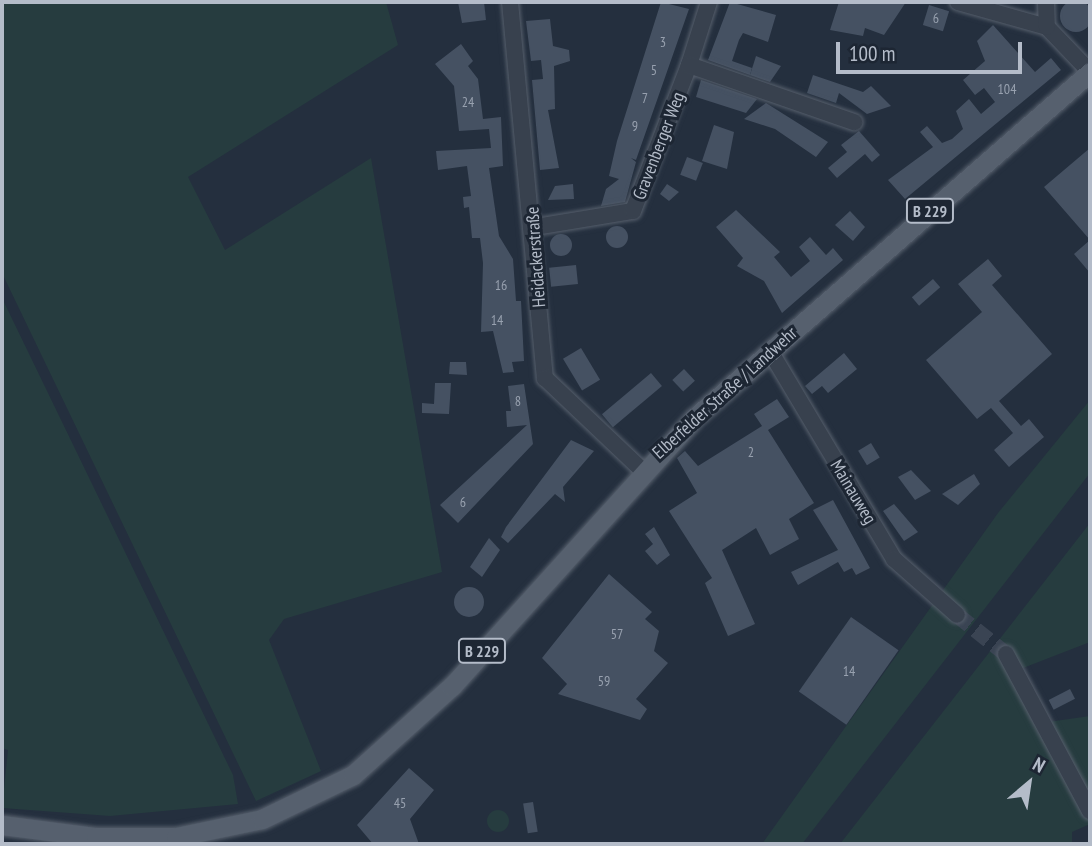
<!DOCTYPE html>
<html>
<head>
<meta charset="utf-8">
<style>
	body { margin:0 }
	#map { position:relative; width:1092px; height:846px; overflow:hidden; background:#242f3e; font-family:"PT Sans Narrow",sans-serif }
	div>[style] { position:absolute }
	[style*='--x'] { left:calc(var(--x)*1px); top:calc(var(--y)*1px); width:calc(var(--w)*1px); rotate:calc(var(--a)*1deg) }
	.green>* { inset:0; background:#263c3f }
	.round { border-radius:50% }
	.building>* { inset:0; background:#455162; transform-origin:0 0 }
	.minor-tunnel>* { height:16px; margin-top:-8px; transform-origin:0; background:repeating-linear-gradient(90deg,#3a4453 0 16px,transparent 0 24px) }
	.roads { filter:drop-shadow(0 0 2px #565f6c) drop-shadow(0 0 2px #565f6c) }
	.minor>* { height:16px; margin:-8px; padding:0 8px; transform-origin:8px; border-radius:8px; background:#38414e }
	.major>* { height:19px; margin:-9.5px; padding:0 9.5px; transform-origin:9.5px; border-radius:9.5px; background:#56606e }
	span { translate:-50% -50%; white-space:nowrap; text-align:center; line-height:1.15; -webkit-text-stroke:6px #1d2633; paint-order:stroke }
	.number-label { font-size:14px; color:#98a1af }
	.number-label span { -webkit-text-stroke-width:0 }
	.shield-label span { padding:2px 5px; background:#1d2633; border:2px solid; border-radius:5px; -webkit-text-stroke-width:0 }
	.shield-label { font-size:16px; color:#b4bcc9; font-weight:700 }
	.street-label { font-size:18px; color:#b4bcc9 }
	.frame { position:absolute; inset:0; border:4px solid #b4bcc9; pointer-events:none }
	.north { position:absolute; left:994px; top:748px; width:70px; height:70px; -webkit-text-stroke:5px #1d2633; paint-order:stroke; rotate:29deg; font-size:19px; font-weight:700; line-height:28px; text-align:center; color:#b4bcc9 }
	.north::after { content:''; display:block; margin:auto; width:24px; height:32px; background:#b4bcc9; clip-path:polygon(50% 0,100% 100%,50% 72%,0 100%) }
	.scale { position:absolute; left:836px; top:42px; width:186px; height:32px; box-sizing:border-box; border:4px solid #b4bcc9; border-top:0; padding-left:9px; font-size:21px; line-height:24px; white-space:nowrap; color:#b4bcc9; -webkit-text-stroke:5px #1d2633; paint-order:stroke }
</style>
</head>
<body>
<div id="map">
	<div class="green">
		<div style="clip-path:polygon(2px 2px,386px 2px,398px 45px,188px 177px,225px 250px,371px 158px,442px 572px,284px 619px,269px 640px,321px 771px,256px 801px,2px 273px)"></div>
		<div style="clip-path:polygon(2px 298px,233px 775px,238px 804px,110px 816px,2px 808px,8px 750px,2px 748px)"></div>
		<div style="clip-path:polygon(1090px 400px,1090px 473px,802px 844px,762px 844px,998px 513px)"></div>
		<div style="clip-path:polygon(1090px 523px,1090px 642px,1010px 673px,1090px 824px,1072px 832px,1072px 844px,840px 844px)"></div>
		<div style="clip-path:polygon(1090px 716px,1090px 800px,1048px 722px)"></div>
		<div class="round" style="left:487px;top:810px;width:22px;height:22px"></div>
	</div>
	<div class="building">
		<div class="round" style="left:1060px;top:0;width:32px;height:32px"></div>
		<div style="clip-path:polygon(458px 2px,484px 2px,486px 20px,462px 23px)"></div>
		<div style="clip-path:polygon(661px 2px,689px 9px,636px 160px,631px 158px,636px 162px,625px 202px,601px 206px,606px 189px,619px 179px,609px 176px,617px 141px)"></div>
		<div style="clip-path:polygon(730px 2px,776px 15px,768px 42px,743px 33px,739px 40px,732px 61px,752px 68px,750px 75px,708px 60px)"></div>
		<div style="clip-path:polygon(839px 2px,906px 2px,884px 35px,865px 28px,863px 36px,830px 30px)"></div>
		<div style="left:929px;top:5px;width:21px;height:21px;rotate:17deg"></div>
		<div style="clip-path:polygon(550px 19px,553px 46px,569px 50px,570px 61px,554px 66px,555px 109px,548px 110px,559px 168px,540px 170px,532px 80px,543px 79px,541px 60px,531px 61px,526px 21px)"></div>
		<div style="clip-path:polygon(993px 25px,1035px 72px,1051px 58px,1061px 70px,905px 199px,888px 180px,933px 147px,920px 132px,927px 126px,942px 143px,952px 139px,963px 129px,956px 111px,969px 99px,981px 114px,995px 102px,984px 88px,975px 95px,963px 80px,985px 61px,977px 41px)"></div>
		<div style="clip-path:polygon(461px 44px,473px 61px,468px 66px,478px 79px,483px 119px,501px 117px,503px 166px,489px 168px,499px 236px,513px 259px,516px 301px,521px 301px,524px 361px,512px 362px,514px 372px,503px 373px,493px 331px,481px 332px,483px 263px,480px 238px,472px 238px,469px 207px,464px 208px,463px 197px,471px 196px,467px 166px,438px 170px,436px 151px,491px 148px,489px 129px,459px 131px,454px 86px,435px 64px)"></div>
		<div style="clip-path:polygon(756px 56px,781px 66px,770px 82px,750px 75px)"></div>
		<div style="clip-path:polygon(813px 75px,863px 92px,871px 86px,891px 106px,867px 114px,839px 93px,836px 103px,807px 93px)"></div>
		<div style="clip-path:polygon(701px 80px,757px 99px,746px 113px,696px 97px)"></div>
		<div style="clip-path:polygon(766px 103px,828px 142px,816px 157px,775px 129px,744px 119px)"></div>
		<div style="clip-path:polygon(714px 125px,734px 132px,727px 169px,702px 161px)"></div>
		<div style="clip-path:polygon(859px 131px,880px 155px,872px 162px,865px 154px,837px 178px,828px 168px,847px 152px,841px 145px)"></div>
		<div style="clip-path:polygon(1090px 148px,1090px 273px,1074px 254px,1090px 240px,1044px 187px)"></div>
		<div style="left:687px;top:157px;width:17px;height:19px;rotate:21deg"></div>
		<div style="clip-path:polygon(573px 184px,574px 199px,548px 200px,555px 186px)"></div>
		<div style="clip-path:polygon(667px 184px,679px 192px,669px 201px,660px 194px)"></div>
		<div style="clip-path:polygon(736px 210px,780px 252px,774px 257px,791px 277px,810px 261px,799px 247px,810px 237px,826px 255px,833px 248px,843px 260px,782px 313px,764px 281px,737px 266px,743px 258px,716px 227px)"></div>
		<div style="clip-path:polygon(850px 211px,865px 227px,853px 241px,835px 225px)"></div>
		<div class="round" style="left:606px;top:226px;width:22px;height:22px"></div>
		<div class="round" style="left:550px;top:234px;width:22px;height:22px"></div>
		<div style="clip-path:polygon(988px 259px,1002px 276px,992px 285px,1052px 354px,999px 401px,1021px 426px,1029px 419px,1044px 437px,1009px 467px,994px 450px,1013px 433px,991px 408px,977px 419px,926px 360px,982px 312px,958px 284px)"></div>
		<div style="left:576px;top:265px;width:19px;height:27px;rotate:84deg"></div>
		<div style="left:933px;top:279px;width:11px;height:28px;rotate:49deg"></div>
		<div style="left:581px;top:348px;width:37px;height:21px;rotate:59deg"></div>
		<div style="clip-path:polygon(844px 353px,857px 369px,828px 393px,822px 386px,812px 394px,805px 386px)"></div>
		<div style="clip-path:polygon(450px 362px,466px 362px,467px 375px,449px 374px)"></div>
		<div style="left:684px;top:369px;width:16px;height:16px;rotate:47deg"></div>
		<div style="left:651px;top:373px;width:17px;height:64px;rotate:50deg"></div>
		<div style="clip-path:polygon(435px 383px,451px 383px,449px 414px,422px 413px,422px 403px,434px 404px)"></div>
		<div style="clip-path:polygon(524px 384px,533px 444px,458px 523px,440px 505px,527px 425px,507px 427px,506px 411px,511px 411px,508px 386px)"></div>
		<div style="clip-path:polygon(777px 399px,789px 417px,768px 430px,814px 503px,789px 519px,799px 539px,770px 555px,756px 528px,722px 550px,755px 624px,728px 636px,705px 583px,712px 578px,669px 511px,697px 493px,677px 458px,685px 451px,698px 466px,762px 426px,754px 414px)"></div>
		<div style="clip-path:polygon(571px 440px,594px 451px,563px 487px,565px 502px,555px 494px,508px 543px,501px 537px,506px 527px)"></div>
		<div style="left:871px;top:443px;width:17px;height:15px;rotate:59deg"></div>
		<div style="clip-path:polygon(911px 470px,931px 491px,915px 500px,898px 477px)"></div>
		<div style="clip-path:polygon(974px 474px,980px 484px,958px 505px,942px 494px)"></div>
		<div style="clip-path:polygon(833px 500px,870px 568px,856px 575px,852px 568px,844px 572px,838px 562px,798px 585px,791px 572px,838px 550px,813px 510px)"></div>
		<div style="clip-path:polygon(894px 504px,918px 532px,904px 541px,883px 511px)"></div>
		<div style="clip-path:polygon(654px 527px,670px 555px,657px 565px,645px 551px,653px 544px,645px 534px)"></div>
		<div style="clip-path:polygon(489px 538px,500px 550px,482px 577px,470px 567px)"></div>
		<div style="clip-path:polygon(609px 574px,652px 612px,645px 619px,659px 631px,654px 651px,668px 663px,636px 699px,647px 709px,640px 720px,558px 694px,567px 684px,542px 658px)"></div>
		<div class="round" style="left:454px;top:587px;width:30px;height:30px"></div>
		<div style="left:851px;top:617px;width:58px;height:91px;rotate:35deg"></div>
		<div style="left:1070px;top:689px;width:11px;height:24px;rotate:63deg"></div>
		<div style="clip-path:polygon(409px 768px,434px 790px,410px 819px,419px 844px,373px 844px,357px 825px)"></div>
		<div style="left:533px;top:802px;width:30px;height:10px;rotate:81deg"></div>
	</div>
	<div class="minor-tunnel">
		<div style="--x:957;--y:615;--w:63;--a:38.5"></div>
	</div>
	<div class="roads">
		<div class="minor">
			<div style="--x:510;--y:2;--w:378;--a:84.7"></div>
			<div style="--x:545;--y:378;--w:134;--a:43.5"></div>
			<div style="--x:958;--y:2;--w:92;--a:15.7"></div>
			<div style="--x:1047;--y:27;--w:62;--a:46.3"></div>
			<div style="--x:1046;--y:2;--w:25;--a:88"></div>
			<div style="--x:689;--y:65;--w:66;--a:-72.4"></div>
			<div style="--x:535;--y:227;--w:99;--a:-9.3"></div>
			<div style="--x:633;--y:211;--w:156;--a:-69"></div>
			<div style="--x:689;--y:65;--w:175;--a:19.1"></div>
			<div style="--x:770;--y:351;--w:242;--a:59.2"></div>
			<div style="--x:894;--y:559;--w:84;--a:41.6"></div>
			<div style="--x:1006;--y:654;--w:178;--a:61.9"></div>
		</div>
		<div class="major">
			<div style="--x:2;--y:825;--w:95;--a:7.3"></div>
			<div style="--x:96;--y:837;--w:80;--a:0"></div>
			<div style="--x:176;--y:837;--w:88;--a:-11.8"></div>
			<div style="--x:262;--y:819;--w:101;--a:-25.8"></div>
			<div style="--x:353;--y:775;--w:133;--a:-42"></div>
			<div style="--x:452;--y:686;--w:360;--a:-47.9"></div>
			<div style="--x:693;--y:419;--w:527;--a:-41.16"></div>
		</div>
	</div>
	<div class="number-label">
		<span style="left:936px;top:18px">6</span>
		<span style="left:663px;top:42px">3</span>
		<span style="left:654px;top:70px">5</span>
		<span style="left:1007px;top:89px">104</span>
		<span style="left:645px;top:98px">7</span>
		<span style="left:468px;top:102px">24</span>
		<span style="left:635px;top:126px">9</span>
		<span style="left:501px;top:285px">16</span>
		<span style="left:497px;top:320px">14</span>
		<span style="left:518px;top:401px">8</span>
		<span style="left:751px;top:452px">2</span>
		<span style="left:463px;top:502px">6</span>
		<span style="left:617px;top:634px">57</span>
		<span style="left:849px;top:671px">14</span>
		<span style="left:604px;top:681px">59</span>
		<span style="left:400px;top:803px">45</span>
	</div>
	<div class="shield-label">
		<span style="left:930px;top:211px">B 229</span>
		<span style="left:482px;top:651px">B 229</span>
	</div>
	<div class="street-label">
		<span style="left:659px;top:146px;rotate:-69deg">Gravenberger Weg</span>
		<span style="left:536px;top:257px;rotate:-94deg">Heidackerstraße</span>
		<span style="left:725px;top:393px;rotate:-42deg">Elberfelder Straße / Landwehr</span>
		<span style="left:853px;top:492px;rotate:59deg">Mainauweg</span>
	</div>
	<div class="frame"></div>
	<div class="north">N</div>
	<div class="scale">100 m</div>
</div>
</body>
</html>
